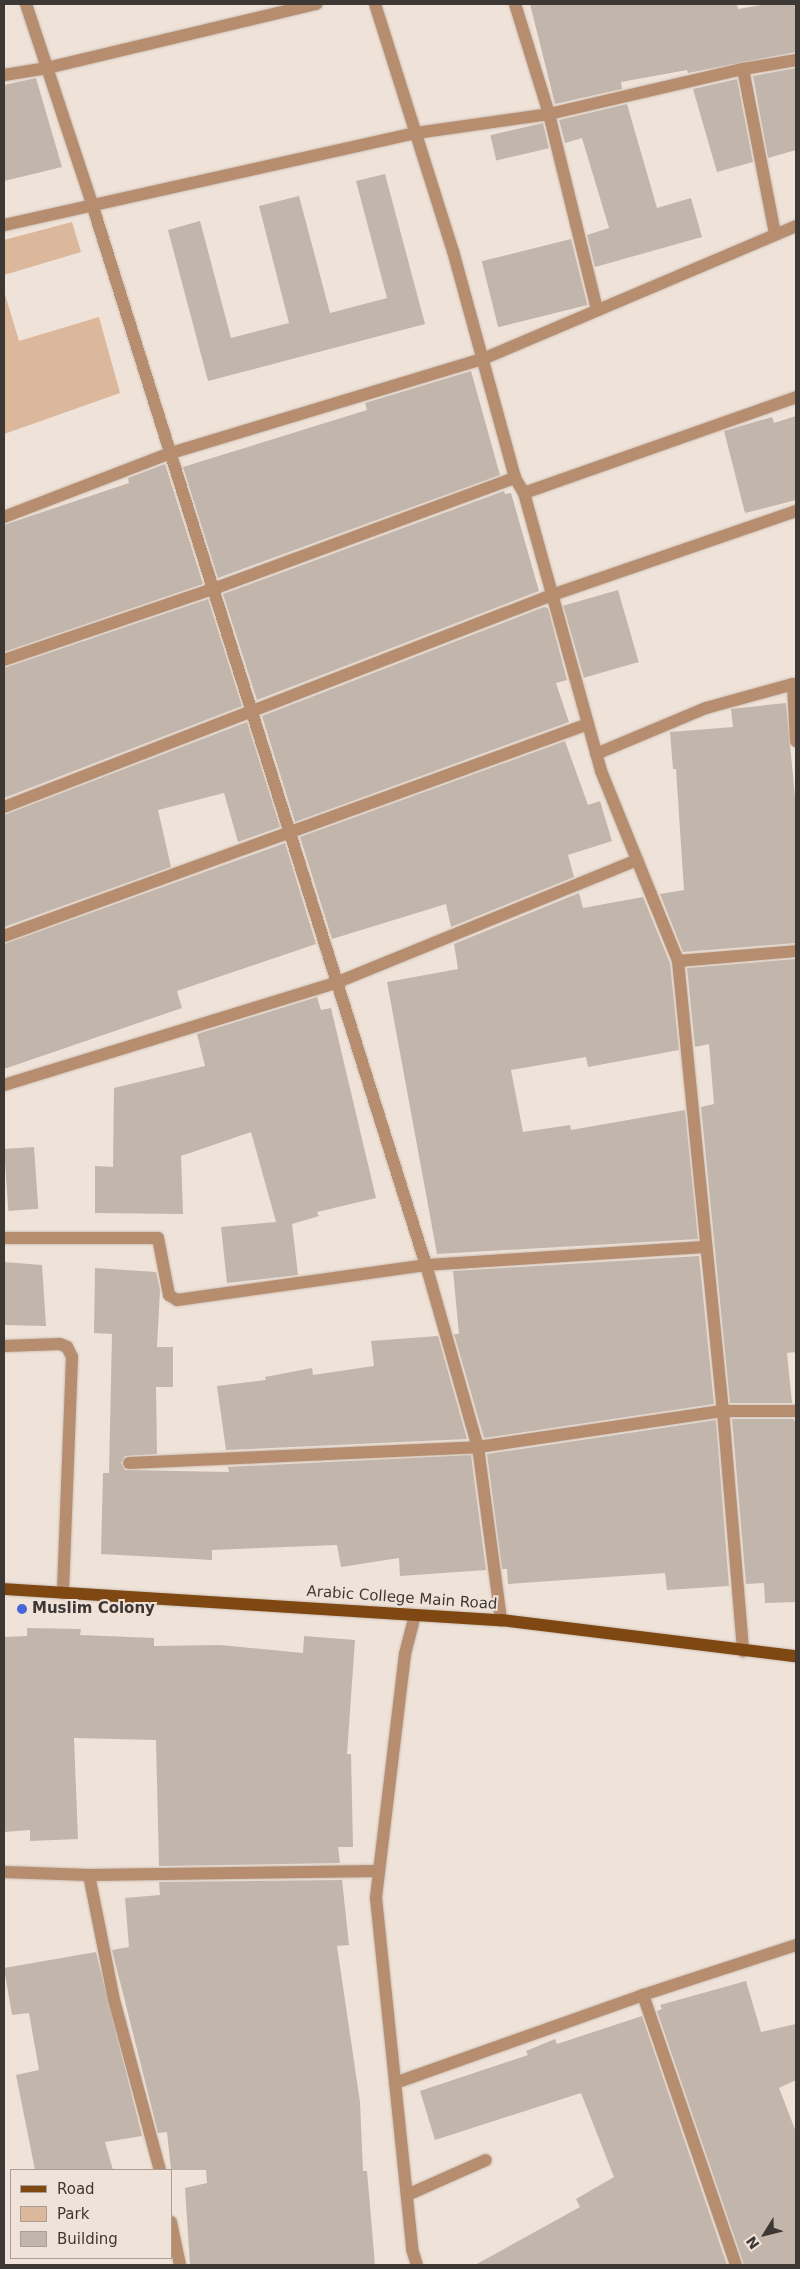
<!DOCTYPE html>
<html>
<head>
<meta charset="utf-8">
<style>
	body { margin:0 }
	#map { position:relative; width:800px; height:2269px; overflow:hidden; background:#efe2d8; font-family:"DejaVu Sans",sans-serif }
	div>[style] { position:absolute }
	[style*='--x'] { left:calc(var(--x)*1px); top:calc(var(--y)*1px); width:calc(var(--w)*1px); rotate:calc(var(--a)*1deg) }
	.green>* { inset:0; background:#dbb79c }
	.building>* { inset:0; background:#c2b5ab; transform-origin:0 0 }
	.roads { filter:drop-shadow(0 0 1px #ccc0b7) drop-shadow(0 0 1px #ccc0b7) }
	.minor>* { height:12px; margin:-6px; padding:0 6px; transform-origin:6px; border-radius:6px; background:#b68e6f }
	.major>* { height:12px; margin:-6px; padding:0 6px; transform-origin:6px; border-radius:6px; background:#7f4812 }
	.dots>* { width:14px; height:14px; translate:-50% -50%; box-sizing:border-box; border:2px solid #efe2d8; border-radius:50% }
	span { translate:-50% -50%; white-space:nowrap; text-align:center; line-height:1.15; -webkit-text-stroke:4px #efe2d8; paint-order:stroke }
	.street-label { font-size:15px; color:#3e3834 }
	.poi-label { font-size:15px; color:#3e3834; font-weight:700 }
	.left { translate:0 -50%; text-align:left }
	.frame { position:absolute; inset:0; border:5px solid #3e3834; pointer-events:none }
	.legend { position:absolute; left:10px; top:2169px; width:162px; height:90px; box-sizing:border-box; background:#efe2d8; border:1px solid #a89e96; margin:0; padding:6px 9px; list-style:none; font-size:15px; color:#3e3834 }
	.legend li { display:flex; align-items:center; gap:10px; height:25px }
	.legend b { width:25px; border:1px solid #a89e96 }
	.north { position:absolute; left:740px; top:2209px; width:50px; height:50px; -webkit-text-stroke:4px #efe2d8; paint-order:stroke; rotate:234deg; font-size:14px; font-weight:700; line-height:20px; text-align:center; color:#3e3834 }
	.north::after { content:''; display:block; margin:auto; width:18px; height:22px; background:#3e3834; clip-path:polygon(50% 0,100% 100%,50% 72%,0 100%) }
</style>
</head>
<body>
<div id="map">
	<div class="green">
		<div style="clip-path:polygon(72px 222px,81px 252px,4px 275px,4px 240px)"></div>
		<div style="clip-path:polygon(4px 291px,19px 341px,99px 317px,120px 393px,4px 434px)"></div>
	</div>
	<div class="building">
		<div style="clip-path:polygon(530px 4px,737px 4px,738px 9px,767px 4px,796px 4px,796px 52px,688px 73px,687px 70px,621px 82px,622px 89px,555px 104px)"></div>
		<div style="clip-path:polygon(796px 68px,796px 150px,768px 158px,753px 76px)"></div>
		<div style="clip-path:polygon(36px 78px,62px 167px,4px 181px,4px 85px)"></div>
		<div style="clip-path:polygon(737px 79px,753px 162px,717px 172px,693px 89px)"></div>
		<div style="clip-path:polygon(627px 104px,657px 208px,691px 198px,702px 237px,595px 267px,587px 235px,609px 228px,582px 138px,565px 143px,559px 120px)"></div>
		<div style="left:543px;top:123px;width:26px;height:54px;rotate:77deg"></div>
		<div style="clip-path:polygon(385px 174px,425px 324px,208px 381px,168px 230px,200px 221px,231px 338px,289px 323px,259px 206px,299px 196px,330px 313px,387px 298px,356px 181px)"></div>
		<div style="left:571px;top:239px;width:68px;height:92px;rotate:76deg"></div>
		<div style="clip-path:polygon(471px 371px,500px 475px,218px 578px,183px 467px,367px 410px,365px 403px)"></div>
		<div style="clip-path:polygon(796px 416px,796px 500px,745px 513px,724px 431px,772px 417px,774px 423px)"></div>
		<div style="clip-path:polygon(165px 464px,203px 584px,4px 652px,4px 525px,129px 483px,128px 478px)"></div>
		<div style="clip-path:polygon(504px 491px,505px 494px,511px 493px,539px 591px,257px 700px,223px 594px)"></div>
		<div style="left:618px;top:590px;width:75px;height:57px;rotate:74deg"></div>
		<div style="clip-path:polygon(208px 599px,242px 706px,4px 798px,4px 668px)"></div>
		<div style="clip-path:polygon(544px 607px,548px 608px,567px 680px,556px 683px,569px 722px,295px 822px,262px 716px)"></div>
		<div style="clip-path:polygon(786px 703px,796px 807px,796px 943px,683px 952px,660px 894px,684px 890px,676px 769px,673px 769px,670px 732px,733px 727px,731px 709px)"></div>
		<div style="clip-path:polygon(247px 722px,280px 827px,238px 842px,224px 793px,158px 810px,171px 867px,4px 927px,4px 815px)"></div>
		<div style="clip-path:polygon(565px 741px,588px 805px,600px 801px,612px 841px,568px 855px,574px 877px,451px 927px,446px 904px,332px 939px,300px 837px)"></div>
		<div style="clip-path:polygon(285px 843px,316px 944px,177px 991px,182px 1008px,4px 1069px,4px 944px)"></div>
		<div style="clip-path:polygon(579px 893px,583px 908px,643px 897px,670px 963px,679px 1050px,588px 1067px,586px 1057px,511px 1070px,523px 1132px,570px 1125px,571px 1130px,685px 1110px,698px 1239px,437px 1254px,387px 982px,458px 969px,454px 944px)"></div>
		<div style="clip-path:polygon(796px 959px,796px 1352px,787px 1353px,792px 1403px,730px 1403px,701px 1107px,714px 1104px,709px 1044px,695px 1047px,687px 968px)"></div>
		<div style="clip-path:polygon(317px 997px,321px 1010px,331px 1008px,376px 1198px,317px 1212px,319px 1216px,292px 1224px,298px 1275px,227px 1283px,221px 1227px,276px 1222px,251px 1132px,181px 1156px,183px 1214px,95px 1213px,95px 1166px,113px 1167px,114px 1088px,205px 1066px,197px 1034px)"></div>
		<div style="left:34px;top:1147px;width:62px;height:30px;rotate:86deg"></div>
		<div style="clip-path:polygon(699px 1256px,714px 1404px,484px 1438px,454px 1334px,459px 1334px,453px 1271px)"></div>
		<div style="clip-path:polygon(4px 1262px,42px 1265px,46px 1326px,4px 1325px)"></div>
		<div style="clip-path:polygon(95px 1268px,156px 1272px,160px 1290px,157px 1347px,173px 1347px,173px 1387px,156px 1387px,157px 1454px,125px 1456px,121px 1463px,125px 1470px,229px 1472px,228px 1467px,471px 1455px,486px 1570px,400px 1576px,399px 1558px,341px 1567px,337px 1545px,212px 1550px,212px 1560px,101px 1554px,103px 1473px,109px 1473px,112px 1334px,94px 1333px)"></div>
		<div style="clip-path:polygon(438px 1336px,467px 1439px,226px 1450px,217px 1386px,266px 1380px,265px 1377px,312px 1368px,313px 1375px,374px 1366px,371px 1341px)"></div>
		<div style="clip-path:polygon(732px 1419px,793px 1419px,796px 1422px,796px 1602px,765px 1603px,764px 1583px,746px 1584px)"></div>
		<div style="clip-path:polygon(716px 1420px,729px 1586px,667px 1590px,665px 1573px,508px 1584px,507px 1569px,502px 1569px,487px 1454px)"></div>
		<div style="clip-path:polygon(27px 1628px,81px 1629px,80px 1635px,154px 1638px,154px 1646px,220px 1645px,303px 1653px,304px 1636px,355px 1640px,347px 1754px,351px 1754px,353px 1847px,338px 1847px,340px 1863px,159px 1866px,156px 1740px,74px 1738px,78px 1839px,30px 1841px,30px 1830px,4px 1832px,4px 1637px,27px 1636px)"></div>
		<div style="clip-path:polygon(342px 1880px,349px 1945px,337px 1946px,360px 2102px,363px 2171px,367px 2171px,375px 2265px,190px 2265px,185px 2188px,207px 2183px,206px 2170px,171px 2170px,167px 2132px,158px 2133px,112px 1950px,129px 1947px,125px 1898px,160px 1895px,159px 1882px)"></div>
		<div style="clip-path:polygon(96px 1952px,142px 2136px,105px 2142px,113px 2170px,35px 2170px,16px 2075px,39px 2070px,29px 2013px,12px 2015px,4px 1968px)"></div>
		<div style="clip-path:polygon(746px 1981px,761px 2032px,796px 2024px,796px 2080px,779px 2088px,796px 2132px,796px 2265px,744px 2265px,657px 2011px,662px 2009px,660px 2005px)"></div>
		<div style="clip-path:polygon(642px 2016px,727px 2265px,475px 2265px,580px 2207px,576px 2199px,614px 2177px,581px 2093px,435px 2140px,420px 2091px,528px 2055px,526px 2051px,555px 2039px,557px 2044px)"></div>
	</div>
	<div class="roads">
		<div class="minor">
			<div style="--x:26;--y:4;--w:211;--a:71.7"></div>
			<div style="--x:92;--y:204;--w:1112;--a:72.53"></div>
			<div style="--x:426;--y:1265;--w:189;--a:74.1"></div>
			<div style="--x:478;--y:1447;--w:175;--a:82.4"></div>
			<div style="--x:375;--y:4;--w:259;--a:72.5"></div>
			<div style="--x:453;--y:251;--w:235;--a:74.7"></div>
			<div style="--x:515;--y:478;--w:17;--a:59"></div>
			<div style="--x:524;--y:493;--w:288;--a:74.5"></div>
			<div style="--x:601;--y:771;--w:205;--a:67.9"></div>
			<div style="--x:678;--y:961;--w:452;--a:84.3"></div>
			<div style="--x:723;--y:1411;--w:241;--a:85.2"></div>
			<div style="--x:515;--y:4;--w:115;--a:72.8"></div>
			<div style="--x:549;--y:114;--w:201;--a:76.2"></div>
			<div style="--x:743;--y:69;--w:168;--a:79"></div>
			<div style="--x:4;--y:75;--w:44;--a:-9.2"></div>
			<div style="--x:47;--y:68;--w:277;--a:-13.4"></div>
			<div style="--x:4;--y:225;--w:422;--a:-12.6"></div>
			<div style="--x:416;--y:133;--w:134;--a:-8.1"></div>
			<div style="--x:549;--y:114;--w:199;--a:-13.1"></div>
			<div style="--x:743;--y:69;--w:54;--a:-9.6"></div>
			<div style="--x:524;--y:493;--w:288;--a:-19.4"></div>
			<div style="--x:4;--y:517;--w:179;--a:-21"></div>
			<div style="--x:171;--y:453;--w:326;--a:-16.8"></div>
			<div style="--x:483;--y:359;--w:340;--a:-23"></div>
			<div style="--x:4;--y:660;--w:221;--a:-18.8"></div>
			<div style="--x:213;--y:589;--w:322;--a:-20.2"></div>
			<div style="--x:596;--y:754;--w:119;--a:-22.7"></div>
			<div style="--x:706;--y:708;--w:90;--a:-15.4"></div>
			<div style="--x:793;--y:684;--w:57;--a:87"></div>
			<div style="--x:4;--y:807;--w:588;--a:-21.15"></div>
			<div style="--x:552;--y:595;--w:258;--a:-19"></div>
			<div style="--x:4;--y:936;--w:621;--a:-19.95"></div>
			<div style="--x:678;--y:961;--w:118;--a:-4.8"></div>
			<div style="--x:4;--y:1085;--w:350;--a:-17.1"></div>
			<div style="--x:338;--y:982;--w:323;--a:-22.2"></div>
			<div style="--x:4;--y:1238;--w:154;--a:0"></div>
			<div style="--x:158;--y:1238;--w:58;--a:79.1"></div>
			<div style="--x:169;--y:1295;--w:9;--a:32"></div>
			<div style="--x:177;--y:1300;--w:251;--a:-8"></div>
			<div style="--x:426;--y:1265;--w:280;--a:-3.7"></div>
			<div style="--x:4;--y:1346;--w:56;--a:-2"></div>
			<div style="--x:60;--y:1344;--w:8;--a:23"></div>
			<div style="--x:67;--y:1347;--w:11;--a:63"></div>
			<div style="--x:72;--y:1357;--w:236;--a:92.2"></div>
			<div style="--x:129;--y:1463;--w:349;--a:-2.6"></div>
			<div style="--x:478;--y:1447;--w:248;--a:-8.4"></div>
			<div style="--x:723;--y:1411;--w:73;--a:0"></div>
			<div style="--x:415;--y:1615;--w:40;--a:104.4"></div>
			<div style="--x:405;--y:1654;--w:246;--a:96.8"></div>
			<div style="--x:376;--y:1898;--w:353;--a:84.1"></div>
			<div style="--x:412;--y:2249;--w:17;--a:73"></div>
			<div style="--x:4;--y:1872;--w:85;--a:2"></div>
			<div style="--x:89;--y:1875;--w:289;--a:-0.8"></div>
			<div style="--x:89;--y:1875;--w:127;--a:78.7"></div>
			<div style="--x:114;--y:2000;--w:176;--a:74.9"></div>
			<div style="--x:643;--y:1995;--w:286;--a:71"></div>
			<div style="--x:395;--y:2083;--w:263;--a:-19.5"></div>
			<div style="--x:643;--y:1995;--w:161;--a:-18.1"></div>
			<div style="--x:407;--y:2195;--w:86;--a:-23.9"></div>
			<div style="--x:171;--y:2222;--w:44;--a:78.2"></div>
		</div>
		<div class="major">
			<div style="--x:4;--y:1589;--w:498;--a:3.6"></div>
			<div style="--x:501;--y:1620;--w:297;--a:7"></div>
		</div>
	</div>
	<div class="dots">
		<div style="left:22px;top:1609px;background:#4864d8"></div>
	</div>
	<div class="street-label">
		<span style="left:402px;top:1598px;rotate:4deg">Arabic College Main Road</span>
	</div>
	<div class="poi-label">
		<span class="left" style="left:32px;top:1609px">Muslim Colony</span>
	</div>
	<div class="frame"></div>
	<ul class="legend">
	<li><b style="height:6px;background:#7f4812"></b>Road</li>
	<li><b style="height:14px;background:#dbb79c"></b>Park</li>
	<li><b style="height:14px;background:#c2b5ab"></b>Building</li>
	</ul>
	<div class="north">N</div>
</div>
</body>
</html>
